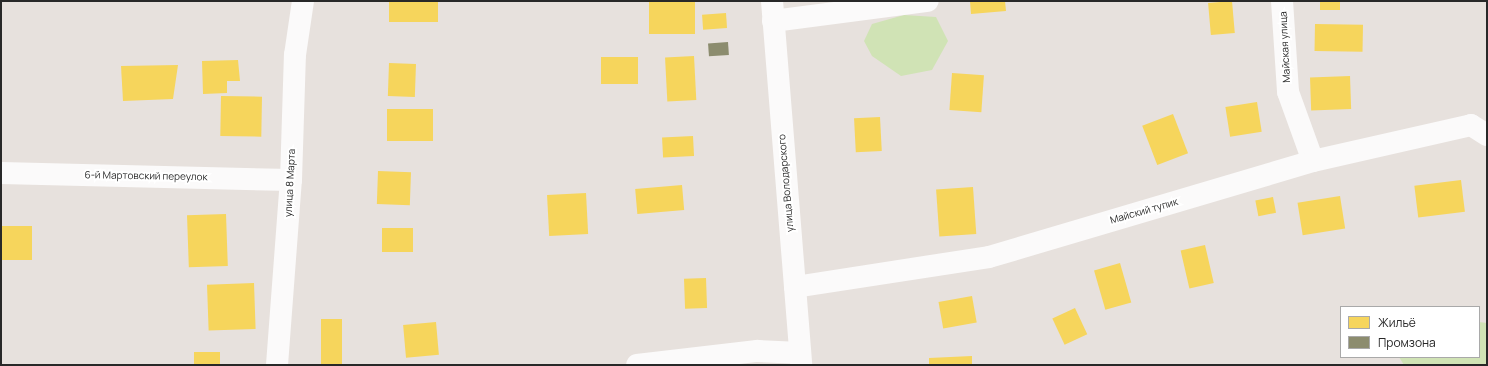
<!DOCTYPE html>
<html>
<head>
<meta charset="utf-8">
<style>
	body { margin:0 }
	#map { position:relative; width:1488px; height:366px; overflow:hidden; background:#e7e1dd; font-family:Manrope,sans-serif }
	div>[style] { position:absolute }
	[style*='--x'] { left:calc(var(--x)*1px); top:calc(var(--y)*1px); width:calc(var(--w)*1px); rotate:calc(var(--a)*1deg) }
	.green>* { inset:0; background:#d0e3b5 }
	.homes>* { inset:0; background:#f6d55c; transform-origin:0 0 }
	.industry>* { inset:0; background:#8c8c6e; transform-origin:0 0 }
	.street>* { height:22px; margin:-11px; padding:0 11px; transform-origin:11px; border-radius:11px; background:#fbfafa }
	.secondary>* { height:22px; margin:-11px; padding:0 11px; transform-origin:11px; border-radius:11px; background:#fbfafa }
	span { translate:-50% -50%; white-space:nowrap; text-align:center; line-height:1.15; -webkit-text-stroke:4px #fff; paint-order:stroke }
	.street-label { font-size:10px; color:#282828 }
	.frame { position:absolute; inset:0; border:2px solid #282828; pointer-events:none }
	.legend { position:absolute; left:1340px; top:306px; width:140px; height:52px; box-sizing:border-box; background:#fff; border:1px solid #a9a9a9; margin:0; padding:5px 7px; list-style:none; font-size:12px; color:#282828 }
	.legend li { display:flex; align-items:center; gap:8px; height:20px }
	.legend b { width:20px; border:1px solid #a9a9a9 }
</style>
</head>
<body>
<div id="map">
	<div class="green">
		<div style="clip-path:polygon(904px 15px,936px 17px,948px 41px,932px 70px,901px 76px,872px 56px,864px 41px,872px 24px)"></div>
		<div style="clip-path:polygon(1479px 322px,1487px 323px,1487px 365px,1404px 365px,1399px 357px,1479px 357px)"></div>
	</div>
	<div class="homes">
		<div style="left:389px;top:1px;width:49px;height:21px"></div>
		<div style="left:649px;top:1px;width:46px;height:33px"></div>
		<div style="clip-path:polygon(970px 1px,1005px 1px,1006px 11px,971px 14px)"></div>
		<div style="left:1232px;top:1px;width:32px;height:24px;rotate:85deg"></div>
		<div style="left:1320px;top:1px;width:20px;height:9px"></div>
		<div style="left:726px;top:13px;width:15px;height:24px;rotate:86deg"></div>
		<div style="left:1315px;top:24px;width:48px;height:27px;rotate:1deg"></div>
		<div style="left:694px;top:56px;width:44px;height:29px;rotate:87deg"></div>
		<div style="left:601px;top:57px;width:37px;height:27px"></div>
		<div style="clip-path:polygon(238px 60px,240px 81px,227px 81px,227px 93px,203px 94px,202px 61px)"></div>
		<div style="left:389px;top:63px;width:27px;height:33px;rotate:2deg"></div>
		<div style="clip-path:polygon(178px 65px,173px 99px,123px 101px,121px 66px)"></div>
		<div style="left:952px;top:73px;width:32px;height:37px;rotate:4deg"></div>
		<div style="left:1350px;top:76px;width:33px;height:40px;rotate:88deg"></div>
		<div style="left:221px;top:96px;width:41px;height:40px;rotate:1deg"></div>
		<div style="left:1257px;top:102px;width:30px;height:32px;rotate:81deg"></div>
		<div style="left:387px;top:109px;width:46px;height:32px"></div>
		<div style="left:1173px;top:114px;width:42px;height:33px;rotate:69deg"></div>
		<div style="left:880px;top:117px;width:34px;height:26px;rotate:87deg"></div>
		<div style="left:693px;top:136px;width:20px;height:31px;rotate:87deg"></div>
		<div style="left:378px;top:171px;width:33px;height:33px;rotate:2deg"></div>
		<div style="left:1461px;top:180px;width:32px;height:47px;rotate:83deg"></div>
		<div style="left:682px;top:185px;width:25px;height:47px;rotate:85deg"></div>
		<div style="left:973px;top:187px;width:47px;height:37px;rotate:86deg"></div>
		<div style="left:586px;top:193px;width:41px;height:39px;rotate:87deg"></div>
		<div style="left:1340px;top:196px;width:33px;height:43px;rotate:81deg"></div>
		<div style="left:1273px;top:197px;width:16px;height:18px;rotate:79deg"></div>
		<div style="left:226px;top:214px;width:52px;height:39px;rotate:88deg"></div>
		<div style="left:1px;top:226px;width:31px;height:34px"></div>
		<div style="left:382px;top:228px;width:31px;height:24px"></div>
		<div style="left:1205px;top:245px;width:39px;height:25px;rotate:77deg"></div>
		<div style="left:1120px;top:263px;width:41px;height:27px;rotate:74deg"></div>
		<div style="left:706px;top:278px;width:30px;height:22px;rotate:88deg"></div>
		<div style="left:254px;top:283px;width:46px;height:47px;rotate:88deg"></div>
		<div style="left:972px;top:296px;width:27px;height:34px;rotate:80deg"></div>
		<div style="left:1075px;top:308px;width:29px;height:25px;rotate:65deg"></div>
		<div style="left:321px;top:319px;width:21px;height:45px"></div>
		<div style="left:436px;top:322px;width:33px;height:33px;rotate:85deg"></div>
		<div style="left:194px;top:352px;width:26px;height:13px"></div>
		<div style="clip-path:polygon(972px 356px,972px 365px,929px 365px,929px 358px)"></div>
	</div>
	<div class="industry">
		<div style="left:728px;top:42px;width:13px;height:20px;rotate:86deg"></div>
	</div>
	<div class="street">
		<div style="--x:1282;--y:1;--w:91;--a:86.2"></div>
		<div style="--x:1288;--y:92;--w:73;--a:70.1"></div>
		<div style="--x:773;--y:21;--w:156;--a:-7.4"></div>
		<div style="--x:1;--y:173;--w:290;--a:1.4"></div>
		<div style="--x:795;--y:287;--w:196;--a:-8.8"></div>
		<div style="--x:989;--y:257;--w:338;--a:-16.5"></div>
		<div style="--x:1313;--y:161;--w:162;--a:-12.8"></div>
		<div style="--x:1471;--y:125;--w:19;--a:32"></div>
		<div style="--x:277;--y:365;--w:186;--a:-85.7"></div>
		<div style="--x:291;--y:180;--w:125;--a:-88.2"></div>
		<div style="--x:295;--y:55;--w:55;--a:-81.6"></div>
		<div style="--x:637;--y:365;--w:121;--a:-6.7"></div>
		<div style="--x:757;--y:351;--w:43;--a:2.7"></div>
	</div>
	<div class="secondary">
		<div style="--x:772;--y:1;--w:365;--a:85.4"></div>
	</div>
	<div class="street-label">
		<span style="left:1285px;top:47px;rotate:-93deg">Майская улица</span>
		<span style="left:146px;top:176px;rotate:1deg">6-й Мартовский переулок</span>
		<span style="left:290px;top:183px;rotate:-87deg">улица 8 Марта</span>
		<span style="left:786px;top:183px;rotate:-95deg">улица Володарского</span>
		<span style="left:1144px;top:211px;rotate:-16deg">Майский тупик</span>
	</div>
	<div class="frame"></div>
	<ul class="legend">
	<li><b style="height:11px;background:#f6d55c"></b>Жильё</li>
	<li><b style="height:11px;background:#8c8c6e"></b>Промзона</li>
	</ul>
</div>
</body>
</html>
